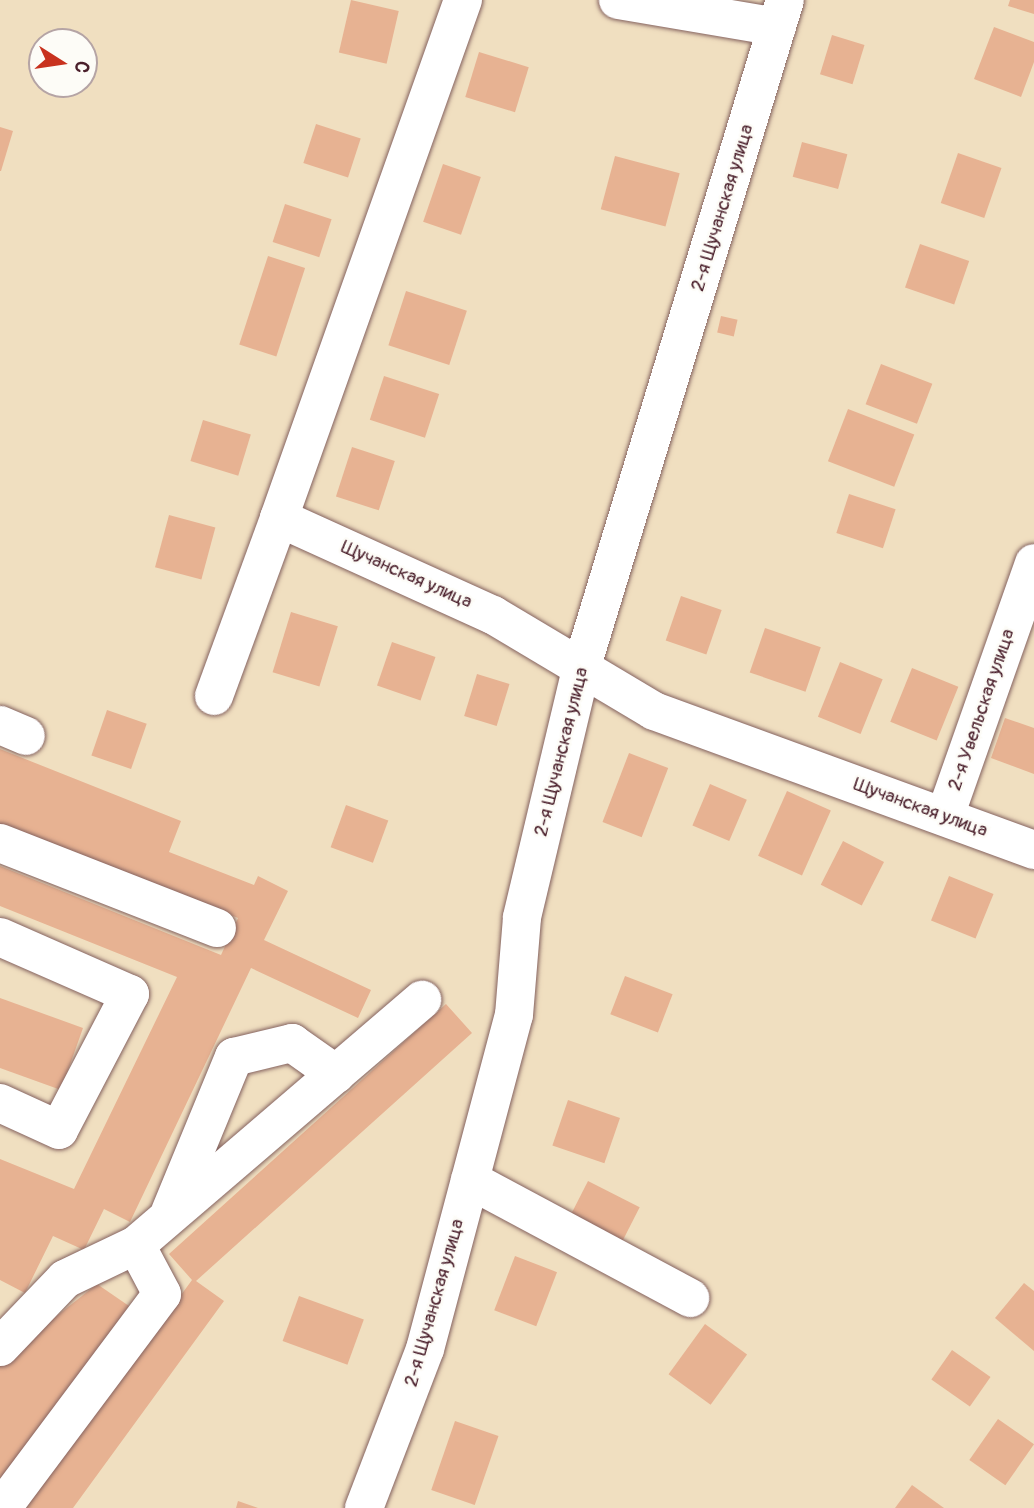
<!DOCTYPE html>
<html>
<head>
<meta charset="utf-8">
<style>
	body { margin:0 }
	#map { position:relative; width:1034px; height:1508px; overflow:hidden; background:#f0dfc0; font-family:Pangolin,sans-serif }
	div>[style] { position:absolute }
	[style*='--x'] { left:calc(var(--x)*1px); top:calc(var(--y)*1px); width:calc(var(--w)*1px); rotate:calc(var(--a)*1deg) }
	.building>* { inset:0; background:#e7b292; transform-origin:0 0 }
	.roads { filter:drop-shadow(0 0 2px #84625f) drop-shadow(0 0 2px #84625f) }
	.minor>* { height:38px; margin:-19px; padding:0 19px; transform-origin:19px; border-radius:19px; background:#fff }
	span { translate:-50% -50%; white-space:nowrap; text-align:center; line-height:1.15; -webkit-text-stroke:5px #fdfcf7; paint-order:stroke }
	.street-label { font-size:19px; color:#4a1f2b }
	.north { position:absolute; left:28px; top:28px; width:70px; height:70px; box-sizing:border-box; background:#fdfcf7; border:2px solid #b5a4a5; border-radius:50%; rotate:102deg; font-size:19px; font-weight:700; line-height:28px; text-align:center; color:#4a1f2b }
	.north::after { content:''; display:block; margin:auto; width:24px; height:32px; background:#c8321e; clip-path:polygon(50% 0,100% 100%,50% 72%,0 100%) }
</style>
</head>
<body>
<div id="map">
	<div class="building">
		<div style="left:351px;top:0;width:49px;height:54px;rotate:13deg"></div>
		<div style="clip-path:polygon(1010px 0,1034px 0,1034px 14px,1008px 6px)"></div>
		<div style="clip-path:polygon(994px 27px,1034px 42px,1034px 62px,1021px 97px,974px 79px)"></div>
		<div style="left:832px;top:35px;width:34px;height:41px;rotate:17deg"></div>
		<div style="left:479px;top:52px;width:52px;height:47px;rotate:17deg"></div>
		<div style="left:316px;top:124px;width:47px;height:41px;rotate:18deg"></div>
		<div style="clip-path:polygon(0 127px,13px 131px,1px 171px,0 171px)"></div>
		<div style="left:802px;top:142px;width:47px;height:36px;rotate:15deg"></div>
		<div style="left:958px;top:153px;width:46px;height:53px;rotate:19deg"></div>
		<div style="left:615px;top:156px;width:67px;height:55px;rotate:15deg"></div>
		<div style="left:443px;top:164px;width:40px;height:61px;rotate:19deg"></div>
		<div style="left:285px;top:204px;width:49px;height:40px;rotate:18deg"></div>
		<div style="left:920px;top:244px;width:52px;height:46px;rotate:19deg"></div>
		<div style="left:268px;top:256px;width:39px;height:93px;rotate:18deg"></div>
		<div style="left:406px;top:291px;width:64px;height:57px;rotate:18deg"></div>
		<div style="left:721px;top:316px;width:17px;height:17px;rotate:13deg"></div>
		<div style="left:881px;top:364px;width:55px;height:43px;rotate:21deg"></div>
		<div style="left:384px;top:376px;width:58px;height:46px;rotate:18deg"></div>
		<div style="left:848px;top:409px;width:71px;height:56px;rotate:21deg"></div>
		<div style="left:203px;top:420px;width:50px;height:43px;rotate:17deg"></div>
		<div style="left:352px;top:447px;width:45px;height:52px;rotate:18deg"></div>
		<div style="left:849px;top:494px;width:49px;height:41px;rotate:18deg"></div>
		<div style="left:169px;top:515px;width:48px;height:54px;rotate:15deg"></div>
		<div style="left:681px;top:596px;width:43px;height:47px;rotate:19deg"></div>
		<div style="left:291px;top:612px;width:49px;height:63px;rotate:17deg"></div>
		<div style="left:765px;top:628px;width:59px;height:47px;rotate:19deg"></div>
		<div style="left:392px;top:642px;width:46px;height:46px;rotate:19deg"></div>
		<div style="left:840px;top:662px;width:46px;height:59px;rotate:22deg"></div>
		<div style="left:912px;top:668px;width:50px;height:58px;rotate:22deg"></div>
		<div style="left:477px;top:674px;width:34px;height:44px;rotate:17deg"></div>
		<div style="left:107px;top:710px;width:42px;height:48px;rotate:19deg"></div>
		<div style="clip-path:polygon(1005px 718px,1034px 728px,1034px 774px,991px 758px)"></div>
		<div style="clip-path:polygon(0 749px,181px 821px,169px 852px,254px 885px,258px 876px,288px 891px,264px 940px,371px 990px,358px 1018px,251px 968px,130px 1222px,104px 1209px,84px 1250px,53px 1236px,25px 1293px,0 1280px,0 1159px,74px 1189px,177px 977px,0 906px,0 866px,221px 955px,238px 918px,0 825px)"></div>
		<div style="left:629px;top:753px;width:42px;height:74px;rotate:21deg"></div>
		<div style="left:710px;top:784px;width:40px;height:45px;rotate:23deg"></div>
		<div style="left:787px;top:791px;width:48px;height:71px;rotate:24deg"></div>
		<div style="left:346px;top:805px;width:45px;height:45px;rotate:20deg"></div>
		<div style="left:843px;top:841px;width:46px;height:49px;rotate:27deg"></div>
		<div style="left:949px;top:876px;width:48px;height:48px;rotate:22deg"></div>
		<div style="left:625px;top:976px;width:51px;height:41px;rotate:21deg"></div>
		<div style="clip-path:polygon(0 998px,83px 1028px,61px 1090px,0 1068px)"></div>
		<div style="clip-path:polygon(446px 1004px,472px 1033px,196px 1281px,224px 1301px,73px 1508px,25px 1508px,192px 1280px,169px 1254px)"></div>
		<div style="left:568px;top:1100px;width:55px;height:48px;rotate:19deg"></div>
		<div style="left:588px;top:1181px;width:58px;height:46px;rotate:27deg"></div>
		<div style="left:515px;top:1256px;width:45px;height:58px;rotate:21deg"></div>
		<div style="clip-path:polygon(1024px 1283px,1034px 1291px,1034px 1351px,995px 1318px)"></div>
		<div style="clip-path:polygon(97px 1284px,129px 1306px,0 1482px,0 1361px)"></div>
		<div style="left:299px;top:1296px;width:69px;height:48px;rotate:20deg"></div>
		<div style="left:705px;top:1324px;width:52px;height:62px;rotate:36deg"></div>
		<div style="left:952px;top:1350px;width:47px;height:36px;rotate:35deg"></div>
		<div style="left:998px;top:1419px;width:44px;height:50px;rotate:35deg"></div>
		<div style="left:455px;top:1421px;width:46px;height:73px;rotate:19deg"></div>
		<div style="clip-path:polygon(912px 1485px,944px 1508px,895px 1508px)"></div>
		<div style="clip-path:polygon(238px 1501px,258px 1508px,236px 1508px)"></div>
	</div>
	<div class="roads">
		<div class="minor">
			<div style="--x:463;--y:0;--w:550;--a:109.56"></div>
			<div style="--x:279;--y:518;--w:235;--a:24.4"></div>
			<div style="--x:493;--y:615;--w:187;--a:30.8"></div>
			<div style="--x:654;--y:711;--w:405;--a:20.1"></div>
			<div style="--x:618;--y:0;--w:161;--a:9.6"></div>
			<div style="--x:214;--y:696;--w:189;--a:-69.9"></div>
			<div style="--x:0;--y:725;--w:28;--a:23"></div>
			<div style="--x:945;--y:816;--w:268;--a:-70.6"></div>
			<div style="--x:0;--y:843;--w:233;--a:21.4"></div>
			<div style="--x:0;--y:937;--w:142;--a:23.7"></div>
			<div style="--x:130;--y:994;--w:153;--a:117.6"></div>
			<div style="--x:59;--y:1130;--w:65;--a:-155.4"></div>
			<div style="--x:470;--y:1180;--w:250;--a:28.2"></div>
			<div style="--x:170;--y:1212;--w:168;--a:-67.6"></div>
			<div style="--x:234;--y:1057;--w:60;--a:-13.6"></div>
			<div style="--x:292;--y:1043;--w:54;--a:35.2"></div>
			<div style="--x:0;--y:1347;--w:94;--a:-46.3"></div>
			<div style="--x:65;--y:1279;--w:79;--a:-25.6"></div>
			<div style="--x:136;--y:1245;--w:377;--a:-40.6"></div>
			<div style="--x:2;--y:1508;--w:267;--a:-53.2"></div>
			<div style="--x:162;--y:1294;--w:55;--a:-118"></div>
			<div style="--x:364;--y:1508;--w:170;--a:-69"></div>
			<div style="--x:425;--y:1349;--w:346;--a:-75.1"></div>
			<div style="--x:514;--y:1015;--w:98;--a:-85.3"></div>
			<div style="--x:522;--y:917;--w:258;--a:-76.6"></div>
			<div style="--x:582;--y:666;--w:696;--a:-73.05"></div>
		</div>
	</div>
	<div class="street-label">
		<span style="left:723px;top:208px;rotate:-73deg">2-я Щучанская улица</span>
		<span style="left:406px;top:575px;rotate:24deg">Щучанская улица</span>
		<span style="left:982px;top:710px;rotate:-71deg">2-я Увельская улица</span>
		<span style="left:562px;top:752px;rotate:-76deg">2-я Щучанская улица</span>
		<span style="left:920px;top:808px;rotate:20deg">Щучанская улица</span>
		<span style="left:435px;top:1303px;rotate:-74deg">2-я Щучанская улица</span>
	</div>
	<div class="north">С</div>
</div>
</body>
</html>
